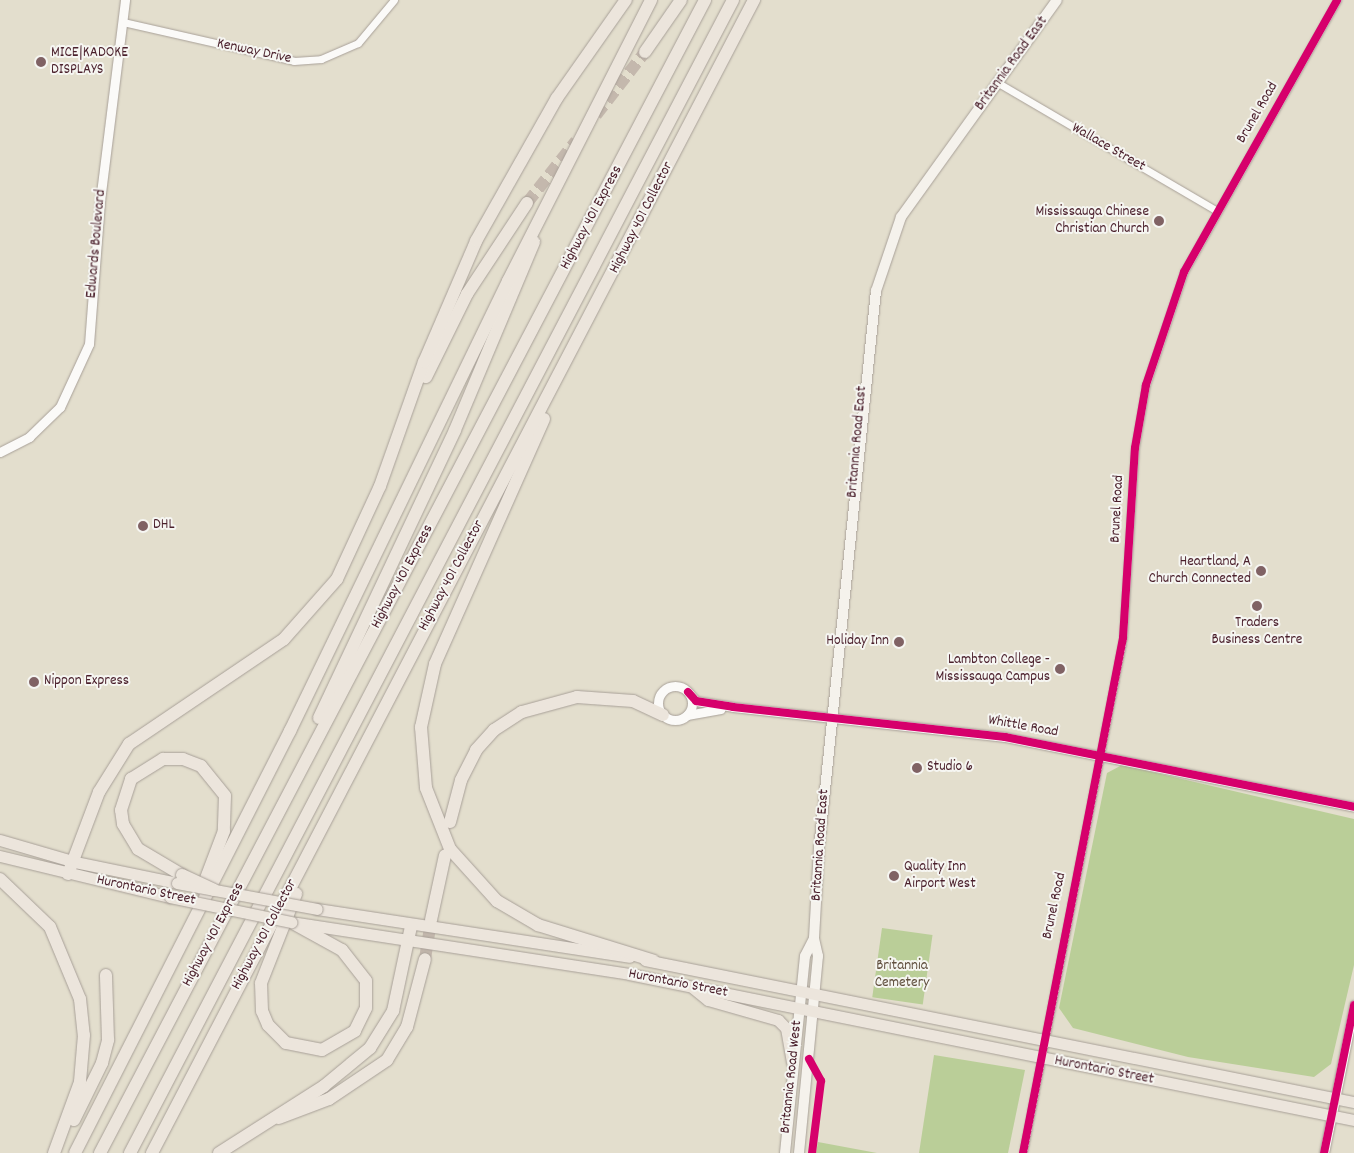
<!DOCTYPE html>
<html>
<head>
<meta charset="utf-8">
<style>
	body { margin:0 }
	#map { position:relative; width:1354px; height:1153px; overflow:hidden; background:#e3decd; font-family:Dekko,sans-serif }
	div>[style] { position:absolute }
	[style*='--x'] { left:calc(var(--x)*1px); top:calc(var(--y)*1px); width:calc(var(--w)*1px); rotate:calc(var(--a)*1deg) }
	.green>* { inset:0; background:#bace98; transform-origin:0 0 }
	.motorway-tunnel>* { height:12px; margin-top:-6px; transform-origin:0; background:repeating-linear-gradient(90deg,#c4b8ad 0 12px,transparent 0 18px) }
	.roads { filter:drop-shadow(0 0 1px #a8a098) drop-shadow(0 0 1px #a8a098) }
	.minor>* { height:7px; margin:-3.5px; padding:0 3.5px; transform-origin:3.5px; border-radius:3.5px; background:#fbfaf8 }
	.tertiary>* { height:9px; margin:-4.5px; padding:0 4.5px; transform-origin:4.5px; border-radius:4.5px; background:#fbfaf8 }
	.tertiary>.ring { margin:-4.5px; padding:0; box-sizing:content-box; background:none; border:9px solid #fbfaf8; border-radius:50% }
	.secondary>* { height:10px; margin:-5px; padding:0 5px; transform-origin:5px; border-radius:5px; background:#f5f2ec }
	.primary>* { height:11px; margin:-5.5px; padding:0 5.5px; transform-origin:5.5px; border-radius:5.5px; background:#ece5dc }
	.motorway>* { height:12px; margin:-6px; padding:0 6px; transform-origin:6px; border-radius:6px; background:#ece5dc }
	.bridges { filter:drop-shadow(0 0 1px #a8a098) drop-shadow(0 0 1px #a8a098) }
	.primary-bridge>* { height:11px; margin:-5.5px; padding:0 5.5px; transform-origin:5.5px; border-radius:5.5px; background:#ece5dc }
	.motorway-bridge>* { height:12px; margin:-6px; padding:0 6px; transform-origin:6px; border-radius:6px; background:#ece5dc }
	.cycleway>* { height:8px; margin:-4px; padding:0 4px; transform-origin:4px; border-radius:4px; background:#d6006c }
	.dots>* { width:14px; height:14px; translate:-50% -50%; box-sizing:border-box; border:2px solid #f6f6f2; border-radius:50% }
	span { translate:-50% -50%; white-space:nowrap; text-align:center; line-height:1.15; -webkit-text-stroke:4px #f6f6f2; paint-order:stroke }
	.street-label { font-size:15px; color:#4a1f2b }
	.poi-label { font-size:15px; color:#4a1f2b }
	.left { translate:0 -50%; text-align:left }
	.right { translate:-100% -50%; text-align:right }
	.park-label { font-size:15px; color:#61503f }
</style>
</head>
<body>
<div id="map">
	<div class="green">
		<div style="clip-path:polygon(1122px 765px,1354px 819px,1354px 965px,1331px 1064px,1314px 1077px,1188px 1057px,1073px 1028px,1059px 1008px,1107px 773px)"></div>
		<div style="left:882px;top:928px;width:51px;height:70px;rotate:8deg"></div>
		<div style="clip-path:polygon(934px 1055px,1025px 1070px,1008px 1153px,919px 1153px)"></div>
		<div style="clip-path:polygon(818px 1142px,877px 1153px,816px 1153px)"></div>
	</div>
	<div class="motorway-tunnel">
		<div style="--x:596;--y:115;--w:80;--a:-52.1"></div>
		<div style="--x:527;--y:203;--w:79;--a:-51.7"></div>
		<div style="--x:425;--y:959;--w:39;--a:-81"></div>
	</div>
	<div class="roads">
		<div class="minor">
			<div style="--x:123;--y:22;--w:175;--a:12.8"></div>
			<div style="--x:294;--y:61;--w:27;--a:-4"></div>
			<div style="--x:321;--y:59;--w:40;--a:-23.4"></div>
			<div style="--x:358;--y:43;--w:56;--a:-50.1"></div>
			<div style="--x:1000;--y:84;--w:251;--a:30.3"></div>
			<div style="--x:1023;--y:1153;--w:525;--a:-79.01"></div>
			<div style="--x:1123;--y:638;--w:190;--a:-86.4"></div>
			<div style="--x:1135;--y:448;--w:64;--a:-80.1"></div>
			<div style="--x:1146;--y:385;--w:119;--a:-71.4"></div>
			<div style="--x:1184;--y:272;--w:312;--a:-60.6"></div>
		</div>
		<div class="tertiary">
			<div style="--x:0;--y:452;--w:33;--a:-27"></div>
			<div style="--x:29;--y:437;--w:43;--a:-44.1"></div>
			<div style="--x:60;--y:407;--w:69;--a:-65.3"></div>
			<div style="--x:89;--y:344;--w:143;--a:-85.6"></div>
			<div style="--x:100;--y:201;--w:203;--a:-82.9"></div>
			<div class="ring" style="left:658px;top:686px;width:25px;height:25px"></div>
			<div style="--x:688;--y:692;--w:12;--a:48"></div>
			<div style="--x:696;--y:701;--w:37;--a:9"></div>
			<div style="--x:733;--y:707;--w:274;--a:6.3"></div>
			<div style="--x:1005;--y:737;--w:356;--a:11.3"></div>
			<div style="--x:687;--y:715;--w:34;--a:-10"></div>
			<div style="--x:1324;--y:1153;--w:151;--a:-78.5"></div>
		</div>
		<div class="secondary">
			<div style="--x:785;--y:1153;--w:198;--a:-84.2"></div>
			<div style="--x:805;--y:956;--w:20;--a:-63"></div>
			<div style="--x:799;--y:1153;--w:198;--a:-84.5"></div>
			<div style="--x:818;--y:956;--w:18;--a:-103"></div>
			<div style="--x:814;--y:938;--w:89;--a:-86.8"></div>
			<div style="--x:819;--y:849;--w:561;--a:-84.17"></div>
			<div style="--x:876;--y:291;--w:78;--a:-71.3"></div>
			<div style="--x:901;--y:217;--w:267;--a:-54.3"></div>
		</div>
		<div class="primary">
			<div style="--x:0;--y:840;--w:78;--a:16.3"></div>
			<div style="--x:75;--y:862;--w:104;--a:11.6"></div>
			<div style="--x:0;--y:856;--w:175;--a:13.6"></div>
			<div style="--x:317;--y:909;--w:316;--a:8.7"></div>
			<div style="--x:297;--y:923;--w:336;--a:8.7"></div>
			<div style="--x:629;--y:974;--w:740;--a:11.39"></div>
			<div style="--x:645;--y:960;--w:723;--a:11.33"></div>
			<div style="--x:693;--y:988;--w:19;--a:39"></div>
			<div style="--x:708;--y:1000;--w:73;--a:15.9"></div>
			<div style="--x:778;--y:1020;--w:11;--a:45"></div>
			<div style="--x:786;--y:1028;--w:35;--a:80"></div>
		</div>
		<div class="motorway">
			<div style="--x:645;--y:52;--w:63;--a:-55.3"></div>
			<div style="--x:426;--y:377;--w:93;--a:-63.7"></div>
			<div style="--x:467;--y:294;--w:109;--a:-56.6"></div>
			<div style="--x:544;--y:419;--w:268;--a:114"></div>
			<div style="--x:435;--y:664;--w:65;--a:102.5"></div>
			<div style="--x:421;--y:727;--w:61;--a:85.3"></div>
			<div style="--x:426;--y:788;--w:66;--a:68.5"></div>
			<div style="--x:450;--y:849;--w:70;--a:47.9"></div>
			<div style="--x:497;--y:901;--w:48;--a:30.3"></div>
			<div style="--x:538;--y:925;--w:121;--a:17.2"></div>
			<div style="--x:319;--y:718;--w:318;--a:-64.7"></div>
			<div style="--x:455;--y:430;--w:204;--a:-67.2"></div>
			<div style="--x:450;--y:822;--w:43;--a:-75.3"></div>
			<div style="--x:461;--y:780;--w:34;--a:-63"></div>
			<div style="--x:476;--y:750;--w:27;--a:-48"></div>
			<div style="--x:494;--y:730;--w:33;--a:-33"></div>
			<div style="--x:522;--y:712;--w:57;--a:-15.3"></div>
			<div style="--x:577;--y:697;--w:56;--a:4.1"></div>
			<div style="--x:633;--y:701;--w:33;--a:25"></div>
			<div style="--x:68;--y:874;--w:88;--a:-69.3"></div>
			<div style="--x:99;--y:792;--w:57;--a:-58"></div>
			<div style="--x:129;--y:744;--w:187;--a:-34.1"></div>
			<div style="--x:284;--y:639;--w:80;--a:-48.5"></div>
			<div style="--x:337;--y:579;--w:102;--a:-65.2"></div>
			<div style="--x:380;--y:486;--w:132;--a:-70.5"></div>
			<div style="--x:424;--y:362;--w:132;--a:-66.7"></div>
			<div style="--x:476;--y:241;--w:164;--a:-60.5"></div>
			<div style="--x:557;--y:98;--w:120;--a:-54.9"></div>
			<div style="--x:182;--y:875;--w:51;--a:-149.4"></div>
			<div style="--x:138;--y:849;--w:29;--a:-121"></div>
			<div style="--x:123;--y:824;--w:14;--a:-98"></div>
			<div style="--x:121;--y:810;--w:33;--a:-72"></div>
			<div style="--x:131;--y:779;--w:38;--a:-32"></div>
			<div style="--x:163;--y:759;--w:20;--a:0"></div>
			<div style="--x:183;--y:759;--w:19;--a:21"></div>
			<div style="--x:201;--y:766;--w:38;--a:51"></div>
			<div style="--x:225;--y:796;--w:35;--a:92"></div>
			<div style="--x:224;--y:831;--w:62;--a:110.8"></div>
			<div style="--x:0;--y:879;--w:69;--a:43.8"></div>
			<div style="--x:50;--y:927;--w:78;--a:67.4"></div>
			<div style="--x:80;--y:999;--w:36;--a:84"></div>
			<div style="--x:84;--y:1035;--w:47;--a:94.9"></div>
			<div style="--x:80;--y:1082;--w:76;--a:110.1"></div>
			<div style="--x:431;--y:920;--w:66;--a:-77.8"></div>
			<div style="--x:291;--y:922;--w:58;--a:28.8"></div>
			<div style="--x:342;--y:950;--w:39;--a:52"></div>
			<div style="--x:366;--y:981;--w:27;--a:90"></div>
			<div style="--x:366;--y:1008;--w:25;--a:116"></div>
			<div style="--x:355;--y:1031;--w:38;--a:150"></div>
			<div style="--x:322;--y:1050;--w:37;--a:-169"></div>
			<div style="--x:286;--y:1043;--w:25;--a:-135"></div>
			<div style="--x:268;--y:1025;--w:15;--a:-113"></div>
			<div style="--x:262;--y:1011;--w:28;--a:-92"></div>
			<div style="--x:261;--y:983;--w:96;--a:-68.5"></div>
			<div style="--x:279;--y:1118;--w:53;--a:-20.8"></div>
			<div style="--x:329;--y:1099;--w:70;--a:-33.9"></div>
			<div style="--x:387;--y:1060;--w:39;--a:-59"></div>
			<div style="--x:407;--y:1027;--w:70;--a:-75.2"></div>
			<div style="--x:74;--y:1120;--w:64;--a:-63.8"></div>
			<div style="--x:102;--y:1063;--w:24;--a:-75"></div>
			<div style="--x:108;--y:1040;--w:65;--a:-91.8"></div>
			<div style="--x:75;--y:1153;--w:474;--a:-63"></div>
			<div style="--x:290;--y:731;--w:500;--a:-64.15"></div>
			<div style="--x:508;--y:281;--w:315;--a:-63"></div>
			<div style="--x:100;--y:1153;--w:1302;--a:-62.31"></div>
			<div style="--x:130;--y:1153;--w:1301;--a:-62.39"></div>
			<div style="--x:152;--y:1153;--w:1301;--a:-62.43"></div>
			<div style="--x:219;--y:1153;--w:125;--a:-32.5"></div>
			<div style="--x:324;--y:1086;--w:60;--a:-39.6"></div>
			<div style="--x:370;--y:1048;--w:44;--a:-58.1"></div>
			<div style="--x:393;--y:1011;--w:87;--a:-78"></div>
		</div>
	</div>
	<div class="bridges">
		<div class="primary-bridge">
			<div style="--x:177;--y:883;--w:142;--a:10.5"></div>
			<div style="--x:170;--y:897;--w:124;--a:11.7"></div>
		</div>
		<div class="motorway-bridge">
			<div style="--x:182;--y:875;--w:35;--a:25"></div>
		</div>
	</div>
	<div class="cycleway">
		<div style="--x:688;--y:692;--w:12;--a:48"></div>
		<div style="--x:696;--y:701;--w:37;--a:9"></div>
		<div style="--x:733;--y:707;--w:274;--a:6.3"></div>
		<div style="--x:1005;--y:737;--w:356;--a:11.3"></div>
		<div style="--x:809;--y:1059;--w:25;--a:61"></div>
		<div style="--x:821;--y:1081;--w:73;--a:97.1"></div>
		<div style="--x:1023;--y:1153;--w:525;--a:-79.01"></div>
		<div style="--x:1123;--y:638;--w:190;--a:-86.4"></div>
		<div style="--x:1135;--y:448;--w:64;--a:-80.1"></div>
		<div style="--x:1146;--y:385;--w:119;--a:-71.4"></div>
		<div style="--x:1184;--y:272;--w:312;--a:-60.6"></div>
		<div style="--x:1324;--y:1153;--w:151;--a:-78.5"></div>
	</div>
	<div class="dots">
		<div style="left:41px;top:62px;background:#806264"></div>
		<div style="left:1159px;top:221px;background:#806264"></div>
		<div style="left:143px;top:526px;background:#806264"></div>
		<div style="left:1261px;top:571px;background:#806264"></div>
		<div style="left:1257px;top:606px;background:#806264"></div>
		<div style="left:899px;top:642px;background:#806264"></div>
		<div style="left:1060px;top:669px;background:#806264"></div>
		<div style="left:34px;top:682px;background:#806264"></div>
		<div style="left:917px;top:768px;background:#806264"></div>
		<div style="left:894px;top:876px;background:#806264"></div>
	</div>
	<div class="street-label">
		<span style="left:254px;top:52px;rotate:12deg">Kenway Drive</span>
		<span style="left:1012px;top:64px;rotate:-54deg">Britannia Road East</span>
		<span style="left:1258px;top:113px;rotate:-60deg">Brunel Road</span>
		<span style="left:1108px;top:148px;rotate:30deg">Wallace Street</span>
		<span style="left:592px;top:218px;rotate:-62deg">Highway 401 Express</span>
		<span style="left:642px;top:218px;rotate:-63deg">Highway 401 Collector</span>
		<span style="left:97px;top:244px;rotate:-85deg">Edwards Boulevard</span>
		<span style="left:858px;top:442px;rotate:-85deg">Britannia Road East</span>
		<span style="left:1118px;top:509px;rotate:-87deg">Brunel Road</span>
		<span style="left:452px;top:576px;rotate:-62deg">Highway 401 Collector</span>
		<span style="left:403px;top:577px;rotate:-62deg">Highway 401 Express</span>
		<span style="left:1023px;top:727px;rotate:10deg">Whittle Road</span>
		<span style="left:821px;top:845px;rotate:-86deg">Britannia Road East</span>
		<span style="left:146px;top:891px;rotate:12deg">Hurontario Street</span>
		<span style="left:1055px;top:906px;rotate:-78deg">Brunel Road</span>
		<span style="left:214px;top:935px;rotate:-62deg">Highway 401 Express</span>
		<span style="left:265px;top:935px;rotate:-62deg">Highway 401 Collector</span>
		<span style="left:678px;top:984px;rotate:11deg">Hurontario Street</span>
		<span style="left:1104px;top:1071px;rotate:11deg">Hurontario Street</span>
		<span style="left:792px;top:1077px;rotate:-84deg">Britannia Road West</span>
	</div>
	<div class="poi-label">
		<span class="left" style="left:51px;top:62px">MICE|KADOKE<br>DISPLAYS</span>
		<span class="right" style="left:1149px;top:221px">Mississauga Chinese<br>Christian Church</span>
		<span class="left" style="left:153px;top:526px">DHL</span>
		<span class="right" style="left:1251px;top:571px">Heartland, A<br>Church Connected</span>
		<span style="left:1257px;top:632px">Traders<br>Business Centre</span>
		<span class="right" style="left:889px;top:642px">Holiday Inn</span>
		<span class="right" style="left:1050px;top:669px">Lambton College -<br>Mississauga Campus</span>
		<span class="left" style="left:44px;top:682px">Nippon Express</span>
		<span class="left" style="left:927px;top:768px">Studio 6</span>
		<span class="left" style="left:904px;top:876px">Quality Inn<br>Airport West</span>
	</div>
	<div class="park-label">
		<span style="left:902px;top:975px">Britannia<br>Cemetery</span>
	</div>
</div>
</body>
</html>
